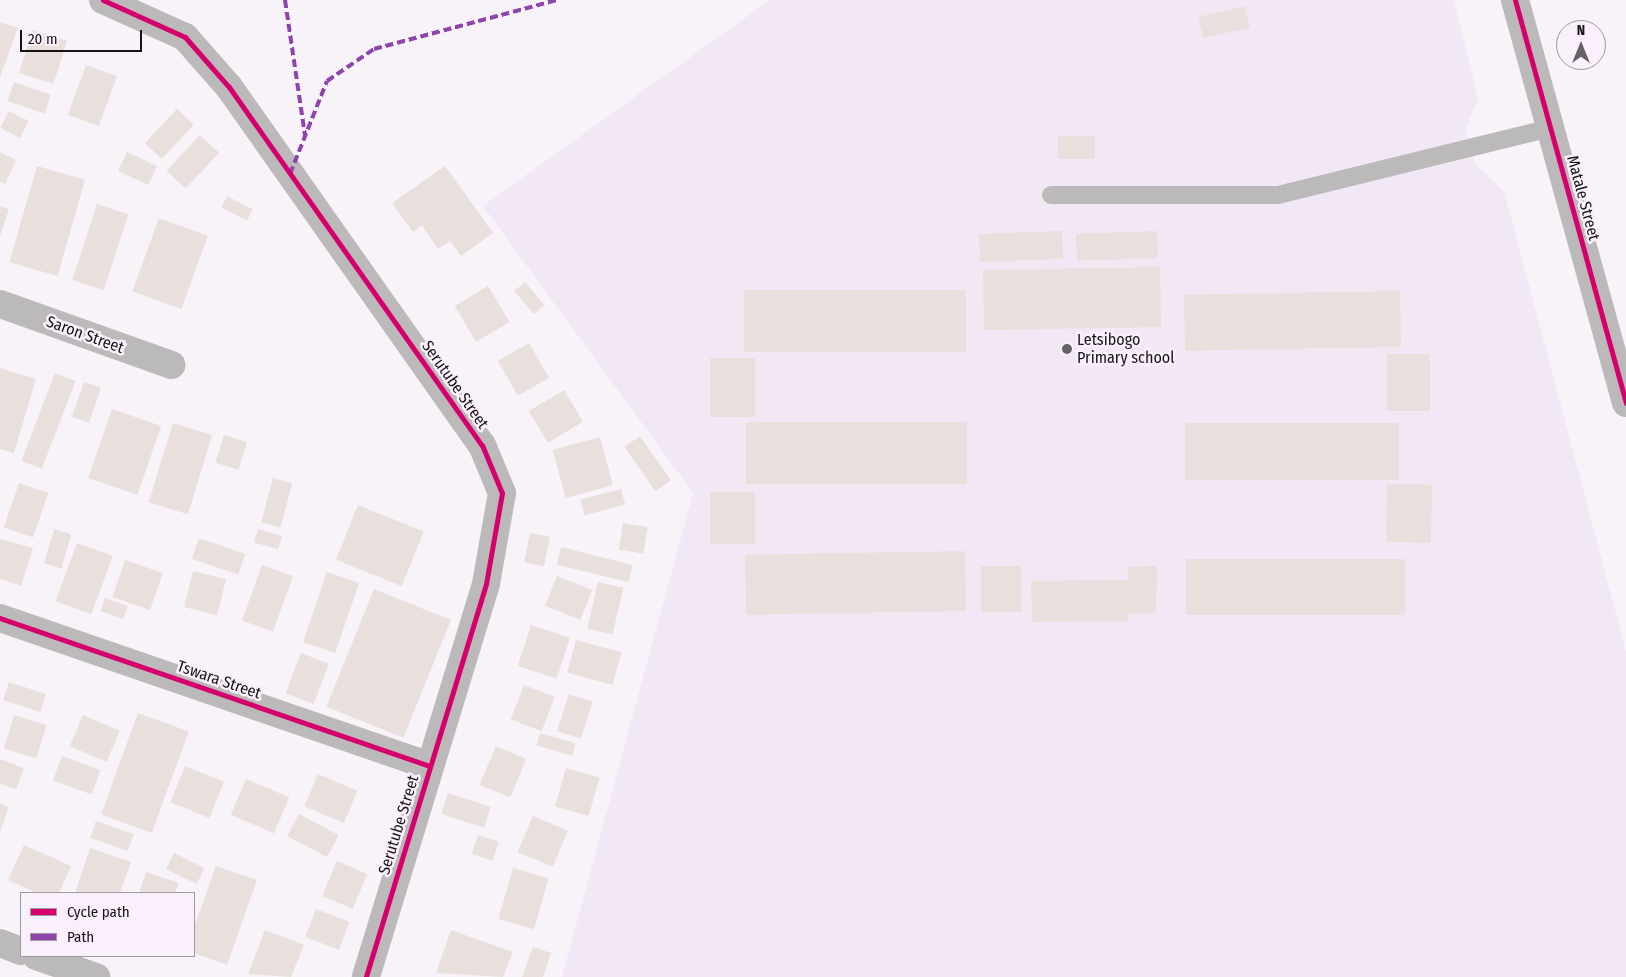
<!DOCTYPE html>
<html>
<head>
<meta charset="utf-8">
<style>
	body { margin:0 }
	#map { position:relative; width:1626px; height:977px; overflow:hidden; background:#f8f3f9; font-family:"Fira Sans Condensed",sans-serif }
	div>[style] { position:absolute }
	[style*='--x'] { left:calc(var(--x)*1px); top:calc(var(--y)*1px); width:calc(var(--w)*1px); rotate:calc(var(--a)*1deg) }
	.built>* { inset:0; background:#f2e7f4 }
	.building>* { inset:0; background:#e9e0dd; transform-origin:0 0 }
	.lane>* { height:18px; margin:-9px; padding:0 9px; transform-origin:9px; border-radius:9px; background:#bcb9ba }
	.street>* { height:28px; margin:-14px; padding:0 14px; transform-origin:14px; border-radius:14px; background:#bcb9ba }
	.quiet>* { height:4px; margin-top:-2px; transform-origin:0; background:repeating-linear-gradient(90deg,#8e44ad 0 8px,transparent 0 12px) }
	.cycleway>* { height:5px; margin:-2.5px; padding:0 2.5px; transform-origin:2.5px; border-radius:2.5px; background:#d6006c }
	.dots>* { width:14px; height:14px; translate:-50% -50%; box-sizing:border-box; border:2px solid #faf0fc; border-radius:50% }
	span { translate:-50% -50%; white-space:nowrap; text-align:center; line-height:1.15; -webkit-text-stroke:5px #faf0fc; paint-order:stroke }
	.street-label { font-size:16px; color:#171317 }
	.poi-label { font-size:16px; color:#171317 }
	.left { translate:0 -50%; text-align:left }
	.legend { position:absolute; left:20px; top:892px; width:175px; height:65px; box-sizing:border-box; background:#faf0fc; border:1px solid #9f98a0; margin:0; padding:6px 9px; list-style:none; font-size:15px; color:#171317 }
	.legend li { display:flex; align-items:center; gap:10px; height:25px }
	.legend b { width:25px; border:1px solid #9f98a0 }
	.north { position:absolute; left:1556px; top:20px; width:50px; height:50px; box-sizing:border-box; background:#faf0fc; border:1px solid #9f98a0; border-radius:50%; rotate:0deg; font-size:14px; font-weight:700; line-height:20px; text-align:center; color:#171317 }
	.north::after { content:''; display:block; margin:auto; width:18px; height:22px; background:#666166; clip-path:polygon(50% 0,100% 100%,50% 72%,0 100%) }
	.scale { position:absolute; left:20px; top:30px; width:122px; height:22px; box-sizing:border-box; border:2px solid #171317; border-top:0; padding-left:6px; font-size:15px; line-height:18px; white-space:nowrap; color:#171317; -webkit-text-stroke:4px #faf0fc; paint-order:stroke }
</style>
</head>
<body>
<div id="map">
	<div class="built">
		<div style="clip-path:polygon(770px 0,1454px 0,1478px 99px,1466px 128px,1470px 148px,1475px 164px,1504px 191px,1626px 651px,1626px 977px,562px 977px,693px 493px,483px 206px)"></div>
	</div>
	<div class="building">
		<div style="left:1245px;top:6px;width:22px;height:48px;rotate:77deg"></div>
		<div style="clip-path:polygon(0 22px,18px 28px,0 77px)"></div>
		<div style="left:33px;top:30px;width:36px;height:45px;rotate:18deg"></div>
		<div style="left:86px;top:65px;width:33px;height:53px;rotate:20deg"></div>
		<div style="left:14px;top:82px;width:39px;height:20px;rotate:19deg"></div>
		<div style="left:177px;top:109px;width:23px;height:47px;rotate:43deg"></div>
		<div style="left:9px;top:111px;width:22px;height:19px;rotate:27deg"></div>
		<div style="left:200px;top:135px;width:26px;height:49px;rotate:43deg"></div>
		<div style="left:1058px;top:136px;width:37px;height:23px"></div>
		<div style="clip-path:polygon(0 152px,16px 160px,5px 184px,0 182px)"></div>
		<div style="left:127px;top:152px;width:33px;height:21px;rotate:25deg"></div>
		<div style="left:37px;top:166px;width:50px;height:100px;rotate:16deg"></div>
		<div style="clip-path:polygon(445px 166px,493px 233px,461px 256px,450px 241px,438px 249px,422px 225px,413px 232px,392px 203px)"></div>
		<div style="left:227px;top:196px;width:29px;height:13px;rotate:27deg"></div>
		<div style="left:97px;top:204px;width:33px;height:80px;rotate:18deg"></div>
		<div style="clip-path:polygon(0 206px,9px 209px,0 236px)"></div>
		<div style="left:159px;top:218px;width:52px;height:78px;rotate:20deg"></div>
		<div style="left:1062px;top:231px;width:28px;height:83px;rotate:88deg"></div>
		<div style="left:1157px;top:231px;width:27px;height:81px;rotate:88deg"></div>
		<div style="left:1160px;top:267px;width:60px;height:177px;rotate:89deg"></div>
		<div style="left:525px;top:282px;width:30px;height:14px;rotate:50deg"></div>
		<div style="left:488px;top:286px;width:42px;height:39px;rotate:59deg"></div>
		<div style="left:744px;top:290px;width:222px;height:62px"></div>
		<div style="left:1400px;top:291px;width:56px;height:216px;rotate:89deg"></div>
		<div style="left:529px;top:343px;width:40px;height:36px;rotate:60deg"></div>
		<div style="left:1430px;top:354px;width:57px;height:43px;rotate:90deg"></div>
		<div style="left:710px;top:358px;width:45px;height:59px"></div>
		<div style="clip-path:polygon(0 368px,36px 379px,14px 453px,0 449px)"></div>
		<div style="left:55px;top:373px;width:22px;height:94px;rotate:21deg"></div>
		<div style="left:84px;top:382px;width:18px;height:37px;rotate:19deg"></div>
		<div style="left:564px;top:390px;width:37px;height:41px;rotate:59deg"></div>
		<div style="left:112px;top:409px;width:52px;height:73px;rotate:19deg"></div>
		<div style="left:967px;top:422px;width:62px;height:221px;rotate:90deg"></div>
		<div style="left:173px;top:423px;width:41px;height:83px;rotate:17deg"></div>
		<div style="left:1185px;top:423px;width:214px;height:57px"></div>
		<div style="left:224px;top:435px;width:24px;height:29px;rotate:17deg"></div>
		<div style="left:640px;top:436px;width:54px;height:19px;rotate:55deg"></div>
		<div style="left:600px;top:437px;width:50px;height:49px;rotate:75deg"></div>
		<div style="left:273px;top:478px;width:20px;height:46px;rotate:15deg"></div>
		<div style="left:19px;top:483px;width:31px;height:47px;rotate:19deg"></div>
		<div style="left:1387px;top:484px;width:45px;height:58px;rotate:1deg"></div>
		<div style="left:621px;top:489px;width:16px;height:42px;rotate:75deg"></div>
		<div style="left:710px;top:492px;width:45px;height:52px"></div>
		<div style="left:358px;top:505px;width:71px;height:59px;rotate:22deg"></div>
		<div style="left:623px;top:523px;width:25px;height:27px;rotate:9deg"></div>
		<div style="left:54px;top:529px;width:18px;height:36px;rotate:16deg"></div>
		<div style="left:258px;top:529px;width:25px;height:14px;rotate:16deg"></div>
		<div style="left:530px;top:533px;width:20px;height:30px;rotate:11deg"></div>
		<div style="left:199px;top:538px;width:49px;height:22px;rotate:19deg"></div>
		<div style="clip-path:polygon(0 539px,33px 548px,21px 586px,0 579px)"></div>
		<div style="left:77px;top:543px;width:38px;height:62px;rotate:20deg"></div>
		<div style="left:561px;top:547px;width:74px;height:18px;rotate:14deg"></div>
		<div style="left:965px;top:551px;width:60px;height:220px;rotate:89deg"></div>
		<div style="left:1186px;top:559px;width:219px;height:56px"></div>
		<div style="left:125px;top:560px;width:40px;height:39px;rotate:19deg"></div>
		<div style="left:262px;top:565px;width:33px;height:59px;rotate:20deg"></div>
		<div style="left:981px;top:566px;width:40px;height:46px"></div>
		<div style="clip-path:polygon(1157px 566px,1156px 613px,1128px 614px,1128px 621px,1032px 622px,1031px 581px,1128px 580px,1128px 567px)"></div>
		<div style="left:193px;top:571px;width:34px;height:37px;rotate:14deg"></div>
		<div style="left:327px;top:572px;width:34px;height:74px;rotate:19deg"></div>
		<div style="left:557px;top:576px;width:38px;height:32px;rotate:22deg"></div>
		<div style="left:598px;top:582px;width:26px;height:48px;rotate:13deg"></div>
		<div style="left:374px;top:589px;width:83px;height:127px;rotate:22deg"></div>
		<div style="left:105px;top:598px;width:24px;height:14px;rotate:19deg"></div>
		<div style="left:531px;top:625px;width:41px;height:43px;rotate:18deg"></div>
		<div style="left:576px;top:640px;width:47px;height:34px;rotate:15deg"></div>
		<div style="left:301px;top:653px;width:30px;height:43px;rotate:21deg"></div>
		<div style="left:9px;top:682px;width:39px;height:19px;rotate:18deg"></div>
		<div style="left:524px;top:685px;width:33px;height:37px;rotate:21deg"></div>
		<div style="left:569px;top:694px;width:25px;height:39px;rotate:18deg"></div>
		<div style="left:138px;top:713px;width:54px;height:108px;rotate:20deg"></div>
		<div style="left:14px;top:715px;width:34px;height:35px;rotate:17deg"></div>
		<div style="left:83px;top:715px;width:40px;height:34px;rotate:23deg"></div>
		<div style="left:540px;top:733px;width:37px;height:13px;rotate:16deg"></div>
		<div style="left:496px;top:746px;width:33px;height:42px;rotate:23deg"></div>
		<div style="left:62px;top:756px;width:41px;height:26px;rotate:20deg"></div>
		<div style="clip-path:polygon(0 759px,24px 768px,16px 789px,0 784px)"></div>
		<div style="left:185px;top:766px;width:42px;height:39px;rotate:22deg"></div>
		<div style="left:566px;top:768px;width:35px;height:40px;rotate:16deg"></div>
		<div style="left:318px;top:774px;width:43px;height:35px;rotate:23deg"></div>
		<div style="left:246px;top:779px;width:47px;height:39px;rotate:23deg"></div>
		<div style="left:448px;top:793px;width:45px;height:22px;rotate:18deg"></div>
		<div style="clip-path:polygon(0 803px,9px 807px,0 832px)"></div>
		<div style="left:299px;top:814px;width:45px;height:25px;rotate:28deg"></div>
		<div style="left:533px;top:816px;width:38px;height:39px;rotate:23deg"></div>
		<div style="left:96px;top:821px;width:40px;height:18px;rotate:19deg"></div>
		<div style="left:478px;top:835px;width:22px;height:20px;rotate:18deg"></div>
		<div style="clip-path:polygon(24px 845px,71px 866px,59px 893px,37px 893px,8px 880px)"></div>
		<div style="clip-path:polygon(90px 848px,131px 862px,120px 893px,75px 893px)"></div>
		<div style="left:174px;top:853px;width:34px;height:18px;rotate:26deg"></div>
		<div style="left:337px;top:861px;width:33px;height:38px;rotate:23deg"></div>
		<div style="clip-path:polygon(216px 866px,257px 880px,227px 965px,194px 953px,194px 927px)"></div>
		<div style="left:513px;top:868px;width:37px;height:53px;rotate:16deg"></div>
		<div style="clip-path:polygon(146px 872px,179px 883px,175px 893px,139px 893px)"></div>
		<div style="left:316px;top:909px;width:36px;height:30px;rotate:21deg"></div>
		<div style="clip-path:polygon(265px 930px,304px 945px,291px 977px,248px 974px)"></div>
		<div style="clip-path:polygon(451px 930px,513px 952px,503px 977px,436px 973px)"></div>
		<div style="clip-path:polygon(533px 947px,551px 953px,543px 977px,522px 977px)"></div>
	</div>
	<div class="lane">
		<div style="--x:1051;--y:195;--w:227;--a:0"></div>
		<div style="--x:1278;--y:195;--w:281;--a:-13.8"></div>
	</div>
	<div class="street">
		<div style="--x:103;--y:0;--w:90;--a:24.3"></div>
		<div style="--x:185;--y:37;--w:67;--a:48.7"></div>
		<div style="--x:229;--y:87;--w:438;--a:54.8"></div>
		<div style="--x:482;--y:445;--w:52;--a:67.4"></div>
		<div style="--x:502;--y:493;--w:92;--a:100"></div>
		<div style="--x:486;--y:584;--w:411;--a:107"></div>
		<div style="--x:1515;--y:0;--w:418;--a:74.6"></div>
		<div style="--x:0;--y:304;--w:182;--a:19.6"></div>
		<div style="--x:0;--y:618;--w:454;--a:19"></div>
		<div style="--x:0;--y:943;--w:22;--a:21"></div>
		<div style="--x:36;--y:956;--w:64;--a:19.3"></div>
	</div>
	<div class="quiet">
		<div style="--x:285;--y:0;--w:137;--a:81.6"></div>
		<div style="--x:290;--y:174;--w:100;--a:-68.3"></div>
		<div style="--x:327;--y:81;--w:57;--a:-34.2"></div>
		<div style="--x:374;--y:49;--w:189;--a:-15"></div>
	</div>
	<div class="cycleway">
		<div style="--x:103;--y:0;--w:90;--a:24.3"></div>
		<div style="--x:185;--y:37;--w:67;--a:48.7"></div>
		<div style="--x:229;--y:87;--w:438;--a:54.8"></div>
		<div style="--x:482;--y:445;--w:52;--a:67.4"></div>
		<div style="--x:502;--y:493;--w:92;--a:100"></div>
		<div style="--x:486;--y:584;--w:411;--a:107"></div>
		<div style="--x:1515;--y:0;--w:418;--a:74.6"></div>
		<div style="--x:0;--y:618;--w:454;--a:19"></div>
	</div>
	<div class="dots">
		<div style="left:1067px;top:349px;background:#666166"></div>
	</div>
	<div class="street-label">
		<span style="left:1583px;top:198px;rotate:75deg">Matale Street</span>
		<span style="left:85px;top:335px;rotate:20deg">Saron Street</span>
		<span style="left:455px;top:385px;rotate:55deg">Serutube Street</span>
		<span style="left:219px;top:680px;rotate:19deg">Tswara Street</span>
		<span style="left:399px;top:825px;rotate:-73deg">Serutube Street</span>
	</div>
	<div class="poi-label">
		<span class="left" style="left:1077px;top:349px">Letsibogo<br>Primary school</span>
	</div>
	<ul class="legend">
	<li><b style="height:6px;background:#d6006c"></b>Cycle path</li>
	<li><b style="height:6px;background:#8e44ad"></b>Path</li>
	</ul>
	<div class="north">N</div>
	<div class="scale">20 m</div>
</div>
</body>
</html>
